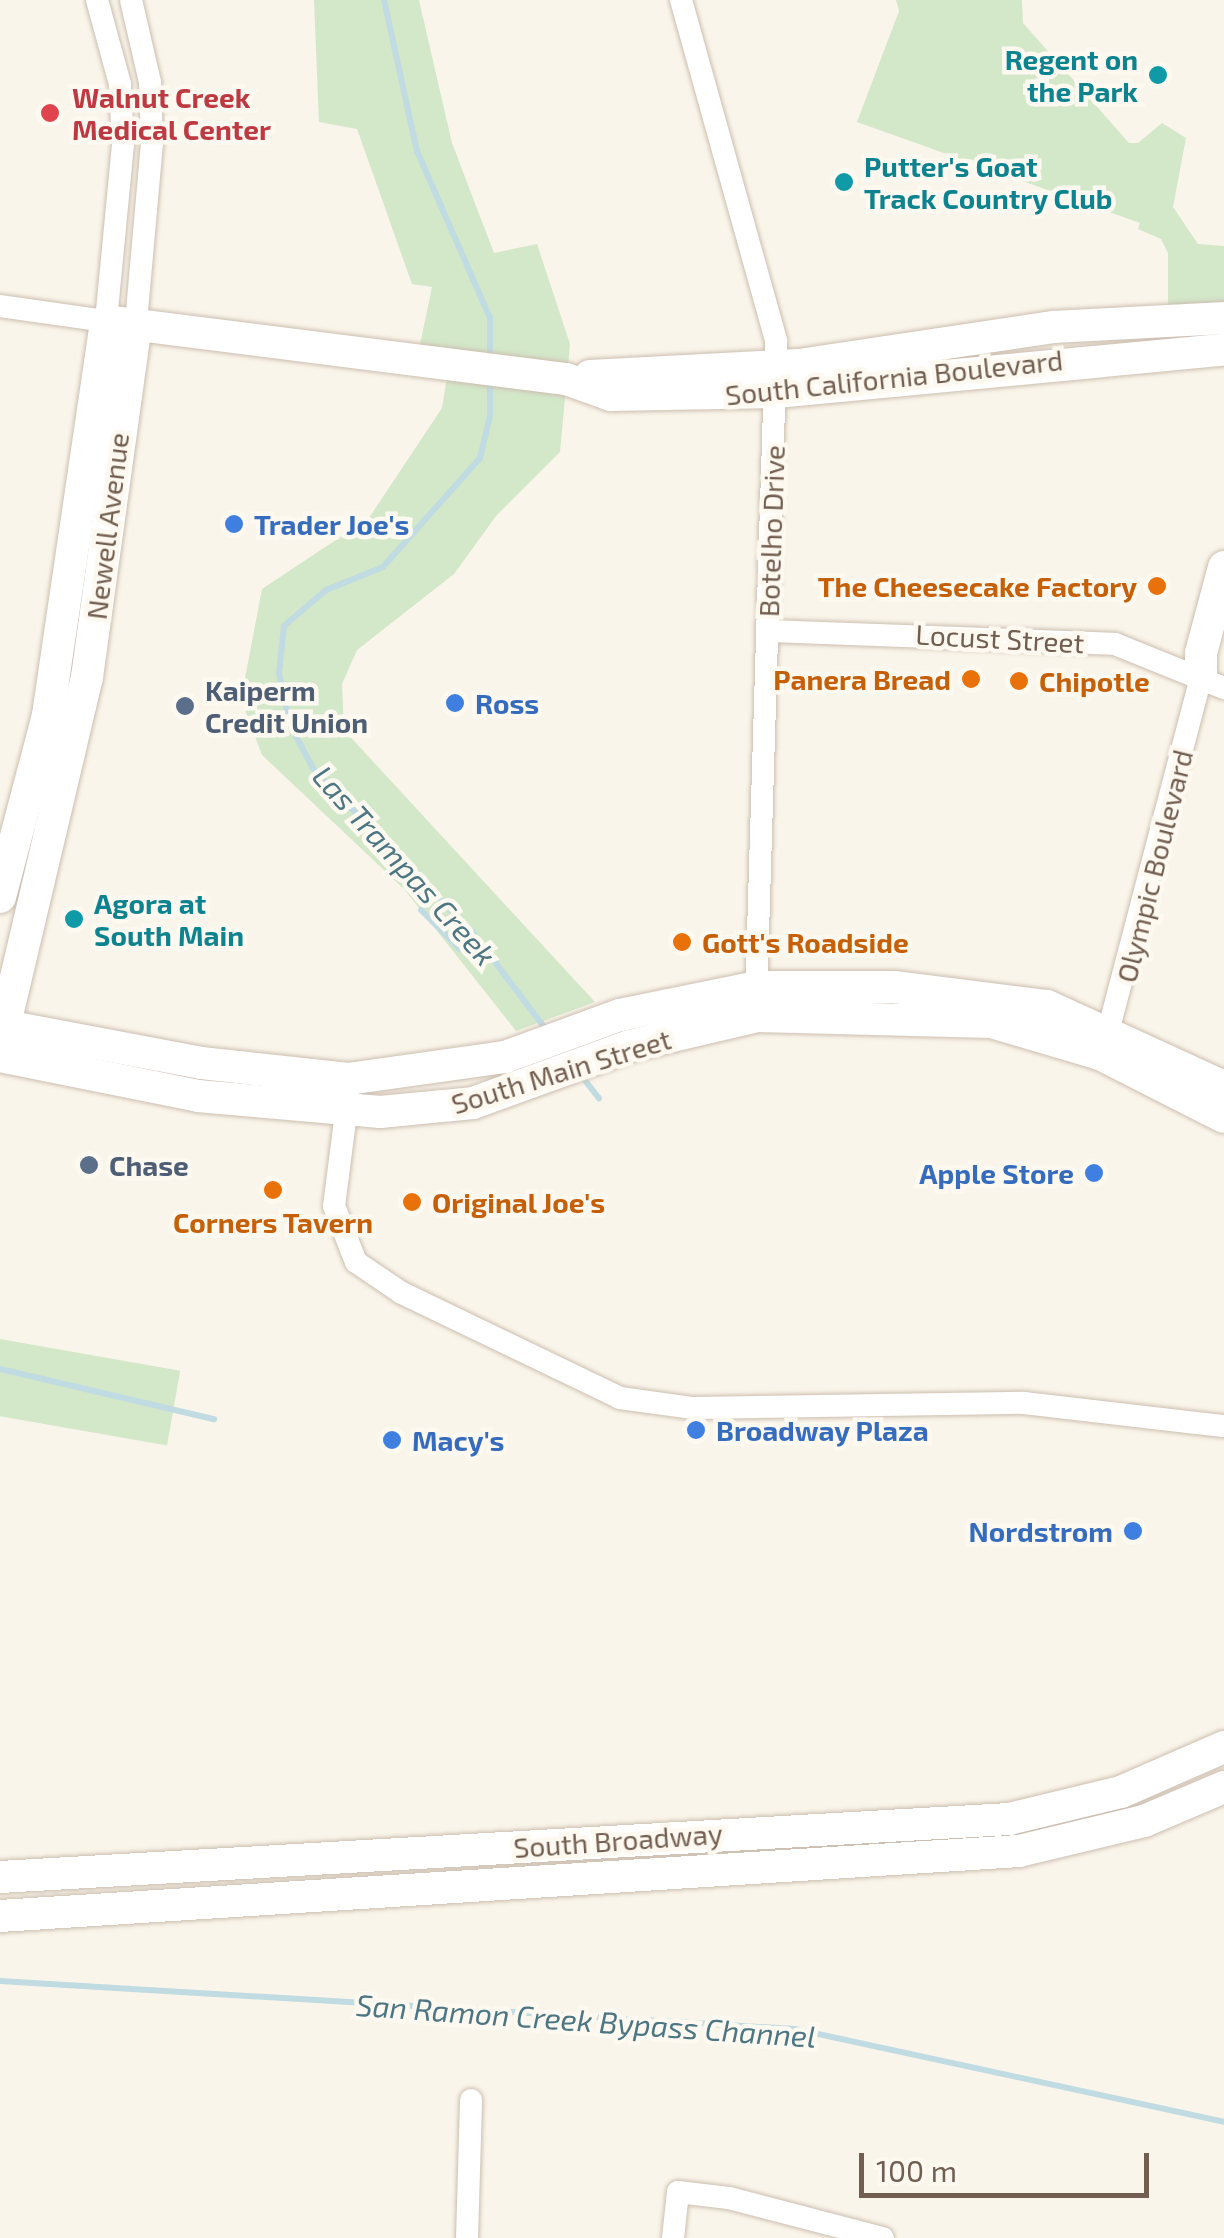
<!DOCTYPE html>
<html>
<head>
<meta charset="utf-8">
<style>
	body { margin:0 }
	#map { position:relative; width:1224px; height:2238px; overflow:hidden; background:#faf5ea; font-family:"Exo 2",sans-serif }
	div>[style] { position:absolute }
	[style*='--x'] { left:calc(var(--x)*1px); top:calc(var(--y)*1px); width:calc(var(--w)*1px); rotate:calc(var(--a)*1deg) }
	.green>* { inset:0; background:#d3e7c9; transform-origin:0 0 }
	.stream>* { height:6px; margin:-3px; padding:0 3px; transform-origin:3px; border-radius:3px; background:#c0dbe2 }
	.roads { filter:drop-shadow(0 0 2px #ccbeb0) drop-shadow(0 0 2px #ccbeb0) }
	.street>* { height:22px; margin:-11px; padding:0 11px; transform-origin:11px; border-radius:11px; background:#fff }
	.secondary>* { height:32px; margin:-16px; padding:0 16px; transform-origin:16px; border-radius:16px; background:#fff }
	.dots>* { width:28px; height:28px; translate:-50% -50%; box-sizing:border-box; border:5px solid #fdf9f0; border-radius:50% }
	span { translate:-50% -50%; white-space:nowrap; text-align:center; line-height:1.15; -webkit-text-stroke:9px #fdf9f0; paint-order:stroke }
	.culture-label { font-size:28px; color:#0d838f; font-weight:700 }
	.right { translate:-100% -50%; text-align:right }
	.left { translate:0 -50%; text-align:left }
	.health-label { font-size:28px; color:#be3a42; font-weight:700 }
	.street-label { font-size:28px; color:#725e50 }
	.shop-label { font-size:28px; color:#366cbe; font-weight:700 }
	.food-label { font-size:28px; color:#c56008; font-weight:700 }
	.service-label { font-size:28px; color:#4e5e75; font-weight:700 }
	.water-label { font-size:30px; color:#4c7683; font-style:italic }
	.scale { position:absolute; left:859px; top:2153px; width:290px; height:45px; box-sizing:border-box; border:5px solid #725e50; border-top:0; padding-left:12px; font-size:30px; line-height:35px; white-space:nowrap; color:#725e50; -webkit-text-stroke:8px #fdf9f0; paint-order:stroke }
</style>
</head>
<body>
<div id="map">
	<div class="green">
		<div style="clip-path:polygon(314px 0,419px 0,452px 143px,494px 253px,537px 244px,570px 344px,560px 452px,496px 516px,454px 574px,357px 650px,342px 684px,344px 730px,595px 1002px,516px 1031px,404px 889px,262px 755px,241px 699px,262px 589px,369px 518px,442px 408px,449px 364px,417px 359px,432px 287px,412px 284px,357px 129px,319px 122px)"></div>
		<div style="clip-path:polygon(896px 0,1022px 0,1023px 23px,1129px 143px,1138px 143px,1162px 123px,1186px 138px,1173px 207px,1198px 244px,1224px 246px,1224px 318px,1168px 322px,1168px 253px,1161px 239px,1138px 229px,1140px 223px,857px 122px,899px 11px)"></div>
		<div style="left:0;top:1339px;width:183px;height:76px;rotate:10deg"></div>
	</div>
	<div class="stream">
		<div style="--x:384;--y:0;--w:155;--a:77.7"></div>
		<div style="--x:417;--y:151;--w:182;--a:66.4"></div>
		<div style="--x:490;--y:318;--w:42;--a:90"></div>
		<div style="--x:490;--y:378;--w:38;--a:90"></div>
		<div style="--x:490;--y:416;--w:43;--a:103.4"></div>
		<div style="--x:480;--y:458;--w:146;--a:131.7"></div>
		<div style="--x:383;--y:567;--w:61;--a:158"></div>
		<div style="--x:326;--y:590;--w:55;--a:139.4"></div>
		<div style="--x:284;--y:626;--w:47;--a:96.1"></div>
		<div style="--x:279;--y:673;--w:53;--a:78.1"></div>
		<div style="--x:290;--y:725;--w:51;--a:61.9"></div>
		<div style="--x:314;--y:770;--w:228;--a:45.7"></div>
		<div style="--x:473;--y:933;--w:124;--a:52.9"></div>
		<div style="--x:421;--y:910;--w:55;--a:45"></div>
		<div style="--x:460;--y:949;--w:28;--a:13"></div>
		<div style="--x:580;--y:1074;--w:31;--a:52"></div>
		<div style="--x:0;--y:1369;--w:220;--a:13.2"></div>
		<div style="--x:0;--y:1981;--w:796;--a:3.46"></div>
		<div style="--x:795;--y:2029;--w:439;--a:12.2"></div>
	</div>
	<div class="roads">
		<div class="street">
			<div style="--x:131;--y:0;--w:84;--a:77"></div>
			<div style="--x:150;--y:82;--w:61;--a:88.1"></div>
			<div style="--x:152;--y:143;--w:181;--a:95.1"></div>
			<div style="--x:681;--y:0;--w:354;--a:74.4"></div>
			<div style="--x:776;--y:341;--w:657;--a:91.74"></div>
			<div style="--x:0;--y:306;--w:107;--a:8.1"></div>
			<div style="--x:106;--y:321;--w:178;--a:-84.5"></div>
			<div style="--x:123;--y:144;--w:60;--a:-92.9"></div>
			<div style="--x:120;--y:84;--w:87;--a:-105.3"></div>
			<div style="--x:767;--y:631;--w:348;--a:2.1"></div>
			<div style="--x:1115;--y:644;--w:118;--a:22"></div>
			<div style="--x:1104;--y:1047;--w:383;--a:-75.3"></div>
			<div style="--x:348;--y:1097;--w:110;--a:97.3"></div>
			<div style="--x:334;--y:1206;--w:60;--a:68.6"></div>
			<div style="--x:356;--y:1262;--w:55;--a:34"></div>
			<div style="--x:402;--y:1293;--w:242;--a:25.7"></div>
			<div style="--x:620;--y:1398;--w:74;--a:7.8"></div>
			<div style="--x:693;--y:1408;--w:331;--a:-0.9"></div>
			<div style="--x:1024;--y:1403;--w:201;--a:6.6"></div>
			<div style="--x:467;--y:2238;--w:138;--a:-88.3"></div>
			<div style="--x:673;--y:2238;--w:46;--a:-83.8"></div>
			<div style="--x:678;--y:2192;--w:51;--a:6.7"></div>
			<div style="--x:729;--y:2198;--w:159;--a:14.6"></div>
		</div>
		<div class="secondary">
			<div style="--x:590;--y:376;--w:209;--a:-3"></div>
			<div style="--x:799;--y:365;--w:258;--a:-8.5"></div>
			<div style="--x:1054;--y:327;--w:170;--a:-3"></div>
			<div style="--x:1201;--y:676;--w:23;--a:-90"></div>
			<div style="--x:1201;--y:653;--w:89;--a:-75"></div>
			<div style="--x:0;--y:897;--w:188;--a:-75.2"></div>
			<div style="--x:48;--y:715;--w:398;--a:-81.6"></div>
			<div style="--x:106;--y:321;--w:464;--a:7.2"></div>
			<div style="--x:566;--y:379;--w:48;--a:19.6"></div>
			<div style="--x:611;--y:395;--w:165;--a:-1"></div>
			<div style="--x:776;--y:392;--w:450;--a:-5.4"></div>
			<div style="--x:0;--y:1025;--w:205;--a:10.7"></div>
			<div style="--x:201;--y:1063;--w:148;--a:6.2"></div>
			<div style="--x:348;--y:1079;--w:159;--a:-8"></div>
			<div style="--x:505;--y:1057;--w:122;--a:-20.1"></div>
			<div style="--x:620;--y:1015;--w:139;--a:-11.6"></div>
			<div style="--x:756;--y:987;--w:138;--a:0"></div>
			<div style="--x:894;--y:987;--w:154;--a:7.1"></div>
			<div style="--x:1047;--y:1006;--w:195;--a:24.6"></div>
			<div style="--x:0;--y:1045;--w:378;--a:-76.7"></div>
			<div style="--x:87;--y:677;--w:357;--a:-82.1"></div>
			<div style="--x:0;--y:1056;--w:202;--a:11.4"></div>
			<div style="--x:198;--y:1096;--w:183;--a:5"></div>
			<div style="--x:380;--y:1112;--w:93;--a:-5.5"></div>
			<div style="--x:473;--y:1103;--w:167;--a:-20"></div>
			<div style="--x:630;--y:1046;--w:130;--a:-13.3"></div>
			<div style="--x:757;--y:1016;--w:234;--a:1.5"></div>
			<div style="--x:991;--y:1022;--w:114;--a:16.4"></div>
			<div style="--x:1100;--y:1054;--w:139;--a:26.9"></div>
			<div style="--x:0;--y:1877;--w:1011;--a:-3.29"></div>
			<div style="--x:1009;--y:1819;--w:115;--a:-13.6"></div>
			<div style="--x:1121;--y:1792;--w:112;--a:-23.6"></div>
			<div style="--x:0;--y:1916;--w:1021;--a:-3.65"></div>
			<div style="--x:1019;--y:1851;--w:129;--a:-13.5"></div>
			<div style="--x:1144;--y:1821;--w:87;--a:-23"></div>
		</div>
	</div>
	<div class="dots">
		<div style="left:1158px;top:75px;background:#0f9aa8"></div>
		<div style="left:50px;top:113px;background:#e0444e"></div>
		<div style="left:844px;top:182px;background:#0f9aa8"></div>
		<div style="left:234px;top:524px;background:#3f7fe0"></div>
		<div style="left:1157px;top:586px;background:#e8710a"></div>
		<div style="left:971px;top:679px;background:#e8710a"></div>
		<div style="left:1019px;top:681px;background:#e8710a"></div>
		<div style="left:455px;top:703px;background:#3f7fe0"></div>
		<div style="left:185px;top:706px;background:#5c6f8a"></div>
		<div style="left:74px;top:919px;background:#0f9aa8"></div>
		<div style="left:682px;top:942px;background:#e8710a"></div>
		<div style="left:89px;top:1165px;background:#5c6f8a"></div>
		<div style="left:1094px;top:1173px;background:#3f7fe0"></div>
		<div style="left:273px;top:1190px;background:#e8710a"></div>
		<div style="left:412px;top:1202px;background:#e8710a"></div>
		<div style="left:696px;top:1430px;background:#3f7fe0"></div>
		<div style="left:392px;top:1440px;background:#3f7fe0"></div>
		<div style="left:1133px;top:1531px;background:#3f7fe0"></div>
	</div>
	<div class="culture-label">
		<span class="right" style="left:1138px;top:75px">Regent on<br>the Park</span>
		<span class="left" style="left:864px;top:182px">Putter's Goat<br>Track Country Club</span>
		<span class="left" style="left:94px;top:919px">Agora at<br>South Main</span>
	</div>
	<div class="health-label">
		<span class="left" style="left:72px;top:113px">Walnut Creek<br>Medical Center</span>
	</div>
	<div class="street-label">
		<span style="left:894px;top:377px;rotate:-6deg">South California Boulevard</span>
		<span style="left:107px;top:526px;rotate:-83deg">Newell Avenue</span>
		<span style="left:771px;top:531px;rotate:-88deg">Botelho Drive</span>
		<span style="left:1000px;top:638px;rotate:3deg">Locust Street</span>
		<span style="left:1154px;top:866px;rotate:-76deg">Olympic Boulevard</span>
		<span style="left:561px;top:1071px;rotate:-17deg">South Main Street</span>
		<span style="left:618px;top:1840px;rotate:-4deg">South Broadway</span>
	</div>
	<div class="shop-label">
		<span class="left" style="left:254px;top:524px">Trader Joe's</span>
		<span class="left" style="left:475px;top:703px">Ross</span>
		<span class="right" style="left:1074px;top:1173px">Apple Store</span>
		<span class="left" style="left:716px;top:1430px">Broadway Plaza</span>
		<span class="left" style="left:412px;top:1440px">Macy's</span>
		<span class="right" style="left:1113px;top:1531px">Nordstrom</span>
	</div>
	<div class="food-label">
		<span class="right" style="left:1137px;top:586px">The Cheesecake Factory</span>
		<span class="right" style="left:951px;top:679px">Panera Bread</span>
		<span class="left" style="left:1039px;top:681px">Chipotle</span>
		<span class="left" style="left:702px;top:942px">Gott's Roadside</span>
		<span class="left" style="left:432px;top:1202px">Original Joe's</span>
		<span style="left:273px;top:1222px">Corners Tavern</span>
	</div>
	<div class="service-label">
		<span class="left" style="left:205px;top:706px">Kaiperm<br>Credit Union</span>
		<span class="left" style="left:109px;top:1165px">Chase</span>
	</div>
	<div class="water-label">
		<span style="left:405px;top:865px;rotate:48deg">Las Trampas Creek</span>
		<span style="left:586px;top:2020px;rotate:4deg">San Ramon Creek Bypass Channel</span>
	</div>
	<div class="scale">100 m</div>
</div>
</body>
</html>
